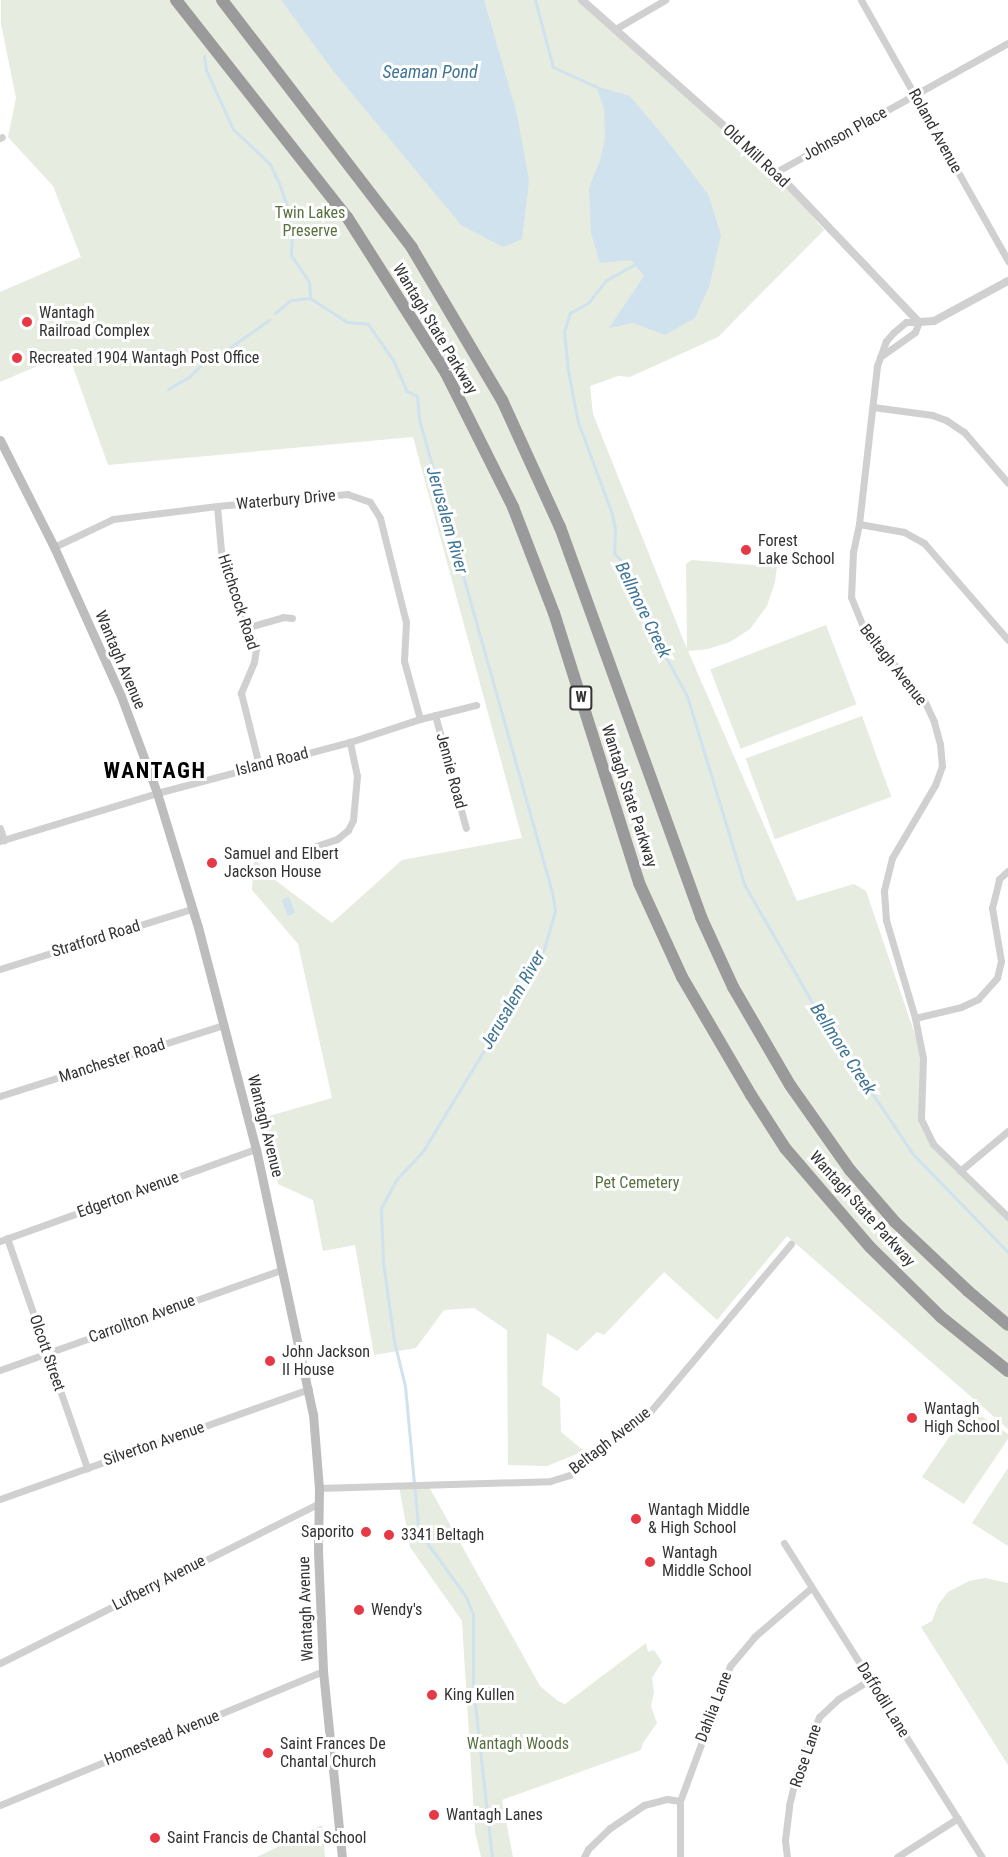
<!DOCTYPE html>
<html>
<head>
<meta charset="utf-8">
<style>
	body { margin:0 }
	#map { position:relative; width:1008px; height:1857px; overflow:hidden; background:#fff; font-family:"Roboto Condensed",sans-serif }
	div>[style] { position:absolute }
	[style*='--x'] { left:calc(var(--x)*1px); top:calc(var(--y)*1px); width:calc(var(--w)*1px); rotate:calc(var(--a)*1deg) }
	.green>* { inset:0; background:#e6ecdf; transform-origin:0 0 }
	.water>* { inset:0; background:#cfe2ee; transform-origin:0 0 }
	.stream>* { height:3px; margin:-1.5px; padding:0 1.5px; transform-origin:1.5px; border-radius:1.5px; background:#cfe2ee }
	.minor>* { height:7px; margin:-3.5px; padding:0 3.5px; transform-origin:3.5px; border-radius:3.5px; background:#d0d0d0 }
	.tertiary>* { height:8px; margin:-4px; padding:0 4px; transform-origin:4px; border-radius:4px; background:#d0d0d0 }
	.secondary>* { height:9px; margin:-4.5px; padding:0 4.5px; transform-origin:4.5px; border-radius:4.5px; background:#bdbdbd }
	.motorway>* { height:12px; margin:-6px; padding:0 6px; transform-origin:6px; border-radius:6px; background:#9a9a9a }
	.dots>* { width:16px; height:16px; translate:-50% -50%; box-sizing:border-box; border:3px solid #fff; border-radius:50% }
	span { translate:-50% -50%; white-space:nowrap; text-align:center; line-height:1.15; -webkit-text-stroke:6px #fff; paint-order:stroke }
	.shield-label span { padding:2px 4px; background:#fff; border:2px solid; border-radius:4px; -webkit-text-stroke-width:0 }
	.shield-label { font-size:15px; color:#333; font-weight:700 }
	.street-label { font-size:16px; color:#333 }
	.park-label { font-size:16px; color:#56703f }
	.poi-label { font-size:16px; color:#333 }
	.left { translate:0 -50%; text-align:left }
	.right { translate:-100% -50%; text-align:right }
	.water-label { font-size:18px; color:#3f7597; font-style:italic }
	.district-label { font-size:22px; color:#000; font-weight:700; letter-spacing:1.5px }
</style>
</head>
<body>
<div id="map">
	<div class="green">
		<div style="clip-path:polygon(1px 0,581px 0,797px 198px,824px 230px,718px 337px,630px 377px,618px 376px,590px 386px,593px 414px,687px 649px,686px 564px,692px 560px,777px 567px,775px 582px,767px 606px,750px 629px,730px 642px,708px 649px,688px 651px,797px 901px,854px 884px,866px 891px,923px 1058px,921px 1119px,933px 1144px,1008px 1217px,1008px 1429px,787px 1236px,717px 1320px,664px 1272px,604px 1335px,597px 1332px,577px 1351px,547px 1333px,542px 1385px,560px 1398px,561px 1432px,584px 1451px,547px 1466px,508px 1465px,507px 1330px,474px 1308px,444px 1310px,416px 1348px,374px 1355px,355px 1245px,323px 1251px,313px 1200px,278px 1184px,262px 1118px,332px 1098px,298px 944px,252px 890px,254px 858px,275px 880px,332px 923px,402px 860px,522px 838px,413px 437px,108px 465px,68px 353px,0 382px,0 292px,81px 257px,53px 186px,8px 137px,16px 98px,1px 24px)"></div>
		<div style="left:826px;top:625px;width:85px;height:124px;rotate:69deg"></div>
		<div style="left:862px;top:716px;width:86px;height:124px;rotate:70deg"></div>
		<div style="clip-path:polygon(969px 1408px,1008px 1434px,1008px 1439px,964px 1504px,922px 1477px)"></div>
		<div style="clip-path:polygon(1008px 1468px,1008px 1546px,972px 1523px)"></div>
		<div style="clip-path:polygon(428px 1485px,540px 1686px,558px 1701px,565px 1704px,646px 1643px,648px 1652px,654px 1650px,662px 1662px,652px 1678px,654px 1692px,651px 1706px,657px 1723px,643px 1743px,641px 1750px,502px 1800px,513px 1857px,481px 1857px,475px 1832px,462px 1621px,410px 1547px,399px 1486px)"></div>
		<div style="clip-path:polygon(985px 1578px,1008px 1583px,1008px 1765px,921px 1627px,932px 1621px,938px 1605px,948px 1592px,969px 1581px)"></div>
		<div style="clip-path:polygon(322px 1825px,325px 1857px,257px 1857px)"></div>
	</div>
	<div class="water">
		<div style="clip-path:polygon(281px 0,484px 0,517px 114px,529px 181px,522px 239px,503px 247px,461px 225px,334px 72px)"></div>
		<div style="clip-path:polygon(596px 86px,630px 96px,666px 139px,708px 194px,721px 235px,710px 284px,695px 318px,665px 335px,633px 323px,609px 328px,644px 276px,631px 260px,600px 263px,591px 233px,589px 188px,600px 160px,605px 138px,604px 109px)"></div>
		<div style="left:289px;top:897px;width:17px;height:8px;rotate:69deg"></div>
	</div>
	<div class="stream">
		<div style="--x:535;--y:0;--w:69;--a:75"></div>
		<div style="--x:553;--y:67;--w:48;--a:24.4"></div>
		<div style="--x:204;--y:56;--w:14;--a:82"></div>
		<div style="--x:206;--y:70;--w:65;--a:65.4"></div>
		<div style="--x:233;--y:129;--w:51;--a:43.4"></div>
		<div style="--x:270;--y:164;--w:21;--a:65"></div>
		<div style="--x:279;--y:183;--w:28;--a:71"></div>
		<div style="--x:288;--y:209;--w:25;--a:81"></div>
		<div style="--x:292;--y:234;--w:21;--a:93"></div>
		<div style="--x:291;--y:255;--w:32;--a:56"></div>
		<div style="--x:309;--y:282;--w:16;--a:86"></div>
		<div style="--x:310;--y:298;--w:44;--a:33"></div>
		<div style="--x:347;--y:322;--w:21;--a:5"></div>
		<div style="--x:368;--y:324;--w:44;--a:55.2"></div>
		<div style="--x:393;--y:360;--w:34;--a:66"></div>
		<div style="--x:407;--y:391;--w:11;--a:27"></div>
		<div style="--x:417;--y:396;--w:23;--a:85"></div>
		<div style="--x:419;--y:419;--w:490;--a:74.3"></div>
		<div style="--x:552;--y:891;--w:20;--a:81"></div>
		<div style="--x:555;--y:911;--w:40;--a:106"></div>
		<div style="--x:544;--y:949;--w:25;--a:119"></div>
		<div style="--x:532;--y:971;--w:210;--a:121.2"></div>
		<div style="--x:423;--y:1151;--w:40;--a:133"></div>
		<div style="--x:396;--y:1180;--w:32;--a:118"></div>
		<div style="--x:381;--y:1208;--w:54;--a:87.9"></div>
		<div style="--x:383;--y:1262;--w:80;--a:82.1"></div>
		<div style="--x:394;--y:1341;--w:46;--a:76.3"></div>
		<div style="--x:405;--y:1386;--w:140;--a:84.7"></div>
		<div style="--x:418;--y:1525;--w:17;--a:65"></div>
		<div style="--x:425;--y:1540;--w:68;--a:54"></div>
		<div style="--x:465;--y:1595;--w:21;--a:67"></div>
		<div style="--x:473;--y:1614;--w:72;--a:90"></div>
		<div style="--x:473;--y:1686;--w:172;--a:83.7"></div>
		<div style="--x:637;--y:263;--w:35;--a:151"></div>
		<div style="--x:606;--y:280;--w:29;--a:128"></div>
		<div style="--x:588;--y:303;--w:21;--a:151"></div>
		<div style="--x:570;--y:313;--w:19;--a:108"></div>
		<div style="--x:564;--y:331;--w:40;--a:84.3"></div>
		<div style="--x:568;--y:371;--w:52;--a:78.9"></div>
		<div style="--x:578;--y:422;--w:95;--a:69.7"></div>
		<div style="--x:611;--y:511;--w:17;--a:77"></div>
		<div style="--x:615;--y:528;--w:25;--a:92"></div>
		<div style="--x:614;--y:553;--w:18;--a:47"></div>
		<div style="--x:626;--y:566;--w:29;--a:78"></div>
		<div style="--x:632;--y:594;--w:116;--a:61.7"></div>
		<div style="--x:687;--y:696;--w:196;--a:73.1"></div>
		<div style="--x:744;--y:884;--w:144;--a:60.1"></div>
		<div style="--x:816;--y:1009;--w:173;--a:56.3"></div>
		<div style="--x:912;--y:1153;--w:138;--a:45.9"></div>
		<div style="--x:275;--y:313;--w:21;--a:-39"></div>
		<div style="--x:291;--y:300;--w:19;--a:-6"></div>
		<div style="--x:168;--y:389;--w:24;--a:-30"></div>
		<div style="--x:189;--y:377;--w:25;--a:-45"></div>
		<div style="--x:207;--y:359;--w:20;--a:-24"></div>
		<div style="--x:225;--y:351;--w:54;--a:-35.2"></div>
	</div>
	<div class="minor">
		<div style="--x:861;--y:0;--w:300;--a:60.6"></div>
		<div style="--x:617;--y:28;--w:56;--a:-30.3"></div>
		<div style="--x:0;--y:138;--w:2;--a:-27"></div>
		<div style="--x:776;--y:172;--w:265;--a:-29.1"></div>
		<div style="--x:880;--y:357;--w:43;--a:-35.5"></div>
		<div style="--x:915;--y:332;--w:11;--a:-68"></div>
		<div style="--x:919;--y:322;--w:13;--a:180"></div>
		<div style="--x:906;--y:322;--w:17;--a:140"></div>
		<div style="--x:893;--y:333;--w:11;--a:131"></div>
		<div style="--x:886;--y:341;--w:27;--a:110"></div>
		<div style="--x:877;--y:366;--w:159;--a:96.5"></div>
		<div style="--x:859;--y:524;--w:29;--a:102"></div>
		<div style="--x:853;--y:552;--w:45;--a:92.5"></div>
		<div style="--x:851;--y:597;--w:35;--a:68"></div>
		<div style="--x:864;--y:629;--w:91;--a:49.5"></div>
		<div style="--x:923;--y:698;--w:26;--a:65"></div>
		<div style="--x:934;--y:722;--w:23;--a:75"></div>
		<div style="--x:940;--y:744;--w:22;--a:85"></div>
		<div style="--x:942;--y:766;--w:20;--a:110"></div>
		<div style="--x:935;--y:785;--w:85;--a:120.5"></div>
		<div style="--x:892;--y:858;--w:34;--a:104"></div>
		<div style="--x:884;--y:891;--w:29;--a:86"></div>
		<div style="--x:886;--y:920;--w:102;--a:73.5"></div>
		<div style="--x:915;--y:1018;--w:41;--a:78.7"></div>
		<div style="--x:923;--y:1058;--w:61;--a:91.9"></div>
		<div style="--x:921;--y:1119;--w:28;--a:64"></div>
		<div style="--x:933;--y:1144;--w:105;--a:44.2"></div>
		<div style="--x:873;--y:407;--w:60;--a:7.7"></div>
		<div style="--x:932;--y:415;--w:15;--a:20"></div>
		<div style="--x:946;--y:420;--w:22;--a:34"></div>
		<div style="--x:964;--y:432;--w:67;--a:49.2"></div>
		<div style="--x:217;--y:506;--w:45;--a:84.9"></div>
		<div style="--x:221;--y:551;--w:104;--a:70.3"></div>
		<div style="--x:256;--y:649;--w:13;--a:99"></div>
		<div style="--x:254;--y:662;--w:34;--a:113"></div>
		<div style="--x:241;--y:693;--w:74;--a:76"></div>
		<div style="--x:859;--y:524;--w:46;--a:10.1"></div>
		<div style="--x:904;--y:532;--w:23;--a:29"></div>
		<div style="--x:924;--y:543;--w:128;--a:49.1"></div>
		<div style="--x:54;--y:547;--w:65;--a:-25.4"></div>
		<div style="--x:113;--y:519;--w:105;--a:-7.1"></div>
		<div style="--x:217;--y:506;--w:131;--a:-5.3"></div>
		<div style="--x:347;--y:494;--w:24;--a:19"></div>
		<div style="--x:370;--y:502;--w:19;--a:58"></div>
		<div style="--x:380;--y:518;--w:107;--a:76"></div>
		<div style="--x:406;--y:622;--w:39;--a:93"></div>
		<div style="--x:404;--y:661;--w:60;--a:74.6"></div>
		<div style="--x:249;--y:627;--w:35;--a:-16"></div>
		<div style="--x:283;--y:617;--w:9;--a:6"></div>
		<div style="--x:435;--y:715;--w:117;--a:74.7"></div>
		<div style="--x:0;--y:828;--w:13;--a:72"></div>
		<div style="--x:0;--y:841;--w:164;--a:-17"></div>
		<div style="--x:157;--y:793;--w:200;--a:-14.8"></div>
		<div style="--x:350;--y:742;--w:74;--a:-18.2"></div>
		<div style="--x:420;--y:719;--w:58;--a:-14"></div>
		<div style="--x:316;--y:846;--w:22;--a:-18"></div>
		<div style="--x:337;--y:839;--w:14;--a:-39"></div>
		<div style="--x:348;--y:830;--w:11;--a:-63"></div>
		<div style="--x:353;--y:820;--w:44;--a:-84.8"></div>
		<div style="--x:357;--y:776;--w:35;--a:-102"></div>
		<div style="--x:0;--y:969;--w:201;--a:-17.4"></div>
		<div style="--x:915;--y:1018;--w:47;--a:-13.4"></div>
		<div style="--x:961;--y:1007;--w:19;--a:-25"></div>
		<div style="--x:978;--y:999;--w:28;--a:-48"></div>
		<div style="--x:997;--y:978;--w:17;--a:-77"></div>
		<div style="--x:1001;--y:961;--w:54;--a:-99.6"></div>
		<div style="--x:992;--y:908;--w:30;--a:-76"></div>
		<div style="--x:999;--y:879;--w:12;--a:-42"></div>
		<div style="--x:0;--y:1096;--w:235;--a:-17.6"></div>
		<div style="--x:960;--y:1171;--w:62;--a:-39.8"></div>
		<div style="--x:7;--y:1238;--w:244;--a:70.8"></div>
		<div style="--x:0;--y:1241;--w:272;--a:-19.8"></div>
		<div style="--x:0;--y:1370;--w:300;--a:-19.6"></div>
		<div style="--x:319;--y:1488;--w:231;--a:-1.7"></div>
		<div style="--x:550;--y:1481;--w:21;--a:-17"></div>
		<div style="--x:570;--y:1475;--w:100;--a:-38.1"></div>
		<div style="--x:649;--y:1413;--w:221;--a:-50"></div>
		<div style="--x:0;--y:1499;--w:328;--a:-19.6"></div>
		<div style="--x:784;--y:1543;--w:371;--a:57.8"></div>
		<div style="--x:0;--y:1663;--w:356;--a:-26.6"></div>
		<div style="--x:0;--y:1805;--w:350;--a:-22.5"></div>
		<div style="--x:584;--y:1857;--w:9;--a:-63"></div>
		<div style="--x:588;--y:1849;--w:30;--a:-44"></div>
		<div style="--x:610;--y:1828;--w:41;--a:-34.1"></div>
		<div style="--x:644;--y:1805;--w:24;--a:-15"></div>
		<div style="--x:667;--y:1799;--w:13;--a:9"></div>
		<div style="--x:680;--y:1857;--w:56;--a:-90"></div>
		<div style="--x:680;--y:1801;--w:144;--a:-69.7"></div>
		<div style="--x:730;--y:1666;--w:38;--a:-50"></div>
		<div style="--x:754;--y:1637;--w:75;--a:-40.7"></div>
		<div style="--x:787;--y:1857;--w:17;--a:-97"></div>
		<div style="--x:785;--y:1840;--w:35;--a:-83"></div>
		<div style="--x:789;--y:1805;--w:34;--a:-76"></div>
		<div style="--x:797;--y:1772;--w:59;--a:-68.2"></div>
		<div style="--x:819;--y:1717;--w:26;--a:-43"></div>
		<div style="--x:838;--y:1699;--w:37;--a:-31"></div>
		<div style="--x:897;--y:1857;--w:72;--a:-32.6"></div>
	</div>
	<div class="tertiary">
		<div style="--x:582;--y:0;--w:259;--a:41.6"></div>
		<div style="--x:776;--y:172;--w:207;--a:46.4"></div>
		<div style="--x:919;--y:322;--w:15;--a:-4"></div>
		<div style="--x:934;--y:321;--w:84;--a:-28.4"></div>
	</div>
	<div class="secondary">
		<div style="--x:0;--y:440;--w:120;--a:63.2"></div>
		<div style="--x:54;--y:547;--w:163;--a:65.8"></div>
		<div style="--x:121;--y:696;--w:103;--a:69.6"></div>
		<div style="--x:157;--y:793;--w:140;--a:73"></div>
		<div style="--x:198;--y:927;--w:229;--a:75.4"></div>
		<div style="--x:256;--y:1149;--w:271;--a:77.9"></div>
		<div style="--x:313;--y:1414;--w:74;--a:85.4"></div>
		<div style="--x:319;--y:1488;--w:63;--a:90.9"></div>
		<div style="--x:318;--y:1551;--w:120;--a:87.6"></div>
		<div style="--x:323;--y:1671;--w:187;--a:84.2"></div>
	</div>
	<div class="motorway">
		<div style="--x:176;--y:0;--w:276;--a:51.8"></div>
		<div style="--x:347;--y:217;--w:185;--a:57.6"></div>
		<div style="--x:446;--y:373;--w:150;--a:63.4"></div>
		<div style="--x:513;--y:507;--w:114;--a:68.9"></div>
		<div style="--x:554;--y:613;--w:283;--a:72.5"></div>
		<div style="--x:639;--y:883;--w:103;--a:65.4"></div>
		<div style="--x:682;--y:977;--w:137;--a:59.7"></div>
		<div style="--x:751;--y:1095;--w:63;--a:57.3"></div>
		<div style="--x:785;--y:1148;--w:130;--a:49.4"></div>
		<div style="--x:870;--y:1247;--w:100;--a:44.6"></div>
		<div style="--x:941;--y:1317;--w:86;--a:38.9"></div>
		<div style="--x:222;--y:0;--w:312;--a:52.5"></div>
		<div style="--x:412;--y:248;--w:177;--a:59.4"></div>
		<div style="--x:502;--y:400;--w:140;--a:65.5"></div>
		<div style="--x:560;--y:527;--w:415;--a:70.1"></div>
		<div style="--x:701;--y:917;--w:77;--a:65.4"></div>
		<div style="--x:733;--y:987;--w:113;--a:59.8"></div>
		<div style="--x:790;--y:1085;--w:104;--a:54.8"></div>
		<div style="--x:850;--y:1170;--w:69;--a:49.1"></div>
		<div style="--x:895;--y:1222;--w:100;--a:43.4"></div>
		<div style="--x:968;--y:1291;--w:52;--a:40.4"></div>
	</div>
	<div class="dots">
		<div style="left:27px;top:322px;background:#e63946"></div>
		<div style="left:17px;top:358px;background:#e63946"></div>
		<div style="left:746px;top:550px;background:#e63946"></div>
		<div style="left:212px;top:863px;background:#e63946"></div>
		<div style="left:270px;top:1361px;background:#e63946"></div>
		<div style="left:912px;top:1418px;background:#e63946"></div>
		<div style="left:636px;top:1519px;background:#e63946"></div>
		<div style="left:366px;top:1532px;background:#e63946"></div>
		<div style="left:389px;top:1535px;background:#e63946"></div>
		<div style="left:650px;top:1562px;background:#e63946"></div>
		<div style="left:359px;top:1610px;background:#e63946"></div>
		<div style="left:432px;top:1695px;background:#e63946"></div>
		<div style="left:268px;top:1753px;background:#e63946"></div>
		<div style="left:434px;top:1815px;background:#e63946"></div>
		<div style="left:155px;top:1838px;background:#e63946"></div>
	</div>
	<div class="shield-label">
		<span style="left:581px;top:698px">W</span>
	</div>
	<div class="street-label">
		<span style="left:935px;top:131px;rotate:61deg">Roland Avenue</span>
		<span style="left:845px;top:134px;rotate:-29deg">Johnson Place</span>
		<span style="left:756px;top:156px;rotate:43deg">Old Mill Road</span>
		<span style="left:435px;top:329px;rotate:59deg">Wantagh State Parkway</span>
		<span style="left:286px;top:500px;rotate:-5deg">Waterbury Drive</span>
		<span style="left:238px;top:602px;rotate:72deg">Hitchcock Road</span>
		<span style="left:120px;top:660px;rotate:67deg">Wantagh Avenue</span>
		<span style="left:893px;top:665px;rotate:52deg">Beltagh Avenue</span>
		<span style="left:272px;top:762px;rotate:-14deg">Island Road</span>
		<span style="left:451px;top:771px;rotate:75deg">Jennie Road</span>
		<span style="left:629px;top:796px;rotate:72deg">Wantagh State Parkway</span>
		<span style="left:96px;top:939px;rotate:-17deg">Stratford Road</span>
		<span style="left:112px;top:1061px;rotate:-18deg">Manchester Road</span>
		<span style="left:265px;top:1126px;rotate:76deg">Wantagh Avenue</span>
		<span style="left:128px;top:1195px;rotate:-20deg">Edgerton Avenue</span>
		<span style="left:862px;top:1209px;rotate:48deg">Wantagh State Parkway</span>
		<span style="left:142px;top:1319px;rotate:-20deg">Carrollton Avenue</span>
		<span style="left:47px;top:1353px;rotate:71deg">Olcott Street</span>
		<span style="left:610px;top:1441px;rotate:-38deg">Beltagh Avenue</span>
		<span style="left:154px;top:1444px;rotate:-19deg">Silverton Avenue</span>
		<span style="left:159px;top:1583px;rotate:-27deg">Lufberry Avenue</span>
		<span style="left:306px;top:1609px;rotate:-92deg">Wantagh Avenue</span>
		<span style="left:883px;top:1700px;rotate:58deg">Daffodil Lane</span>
		<span style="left:714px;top:1707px;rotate:-69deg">Dahlia Lane</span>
		<span style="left:162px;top:1738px;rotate:-22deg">Homestead Avenue</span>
		<span style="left:806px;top:1756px;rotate:-71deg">Rose Lane</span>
	</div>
	<div class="park-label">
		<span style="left:310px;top:222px">Twin Lakes<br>Preserve</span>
		<span style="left:637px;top:1183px">Pet Cemetery</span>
		<span style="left:518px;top:1744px">Wantagh Woods</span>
	</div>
	<div class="poi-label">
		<span class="left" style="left:39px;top:322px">Wantagh<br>Railroad Complex</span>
		<span class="left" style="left:29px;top:358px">Recreated 1904 Wantagh Post Office</span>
		<span class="left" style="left:758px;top:550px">Forest<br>Lake School</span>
		<span class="left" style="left:224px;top:863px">Samuel and Elbert<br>Jackson House</span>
		<span class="left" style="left:282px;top:1361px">John Jackson<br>II House</span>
		<span class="left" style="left:924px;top:1418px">Wantagh<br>High School</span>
		<span class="left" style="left:648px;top:1519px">Wantagh Middle<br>&amp; High School</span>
		<span class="right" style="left:354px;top:1532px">Saporito</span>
		<span class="left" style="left:401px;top:1535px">3341 Beltagh</span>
		<span class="left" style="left:662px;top:1562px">Wantagh<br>Middle School</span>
		<span class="left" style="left:371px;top:1610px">Wendy's</span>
		<span class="left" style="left:444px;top:1695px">King Kullen</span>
		<span class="left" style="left:280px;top:1753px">Saint Frances De<br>Chantal Church</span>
		<span class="left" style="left:446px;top:1815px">Wantagh Lanes</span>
		<span class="left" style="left:167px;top:1838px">Saint Francis de Chantal School</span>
	</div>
	<div class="water-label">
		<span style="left:430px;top:72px">Seaman Pond</span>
		<span style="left:447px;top:520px;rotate:74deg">Jerusalem River</span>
		<span style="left:643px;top:610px;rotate:64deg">Bellmore Creek</span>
		<span style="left:513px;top:1000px;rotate:-60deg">Jerusalem River</span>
		<span style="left:843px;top:1049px;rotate:57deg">Bellmore Creek</span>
	</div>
	<div class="district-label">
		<span style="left:155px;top:771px">WANTAGH</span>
	</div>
</div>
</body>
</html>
